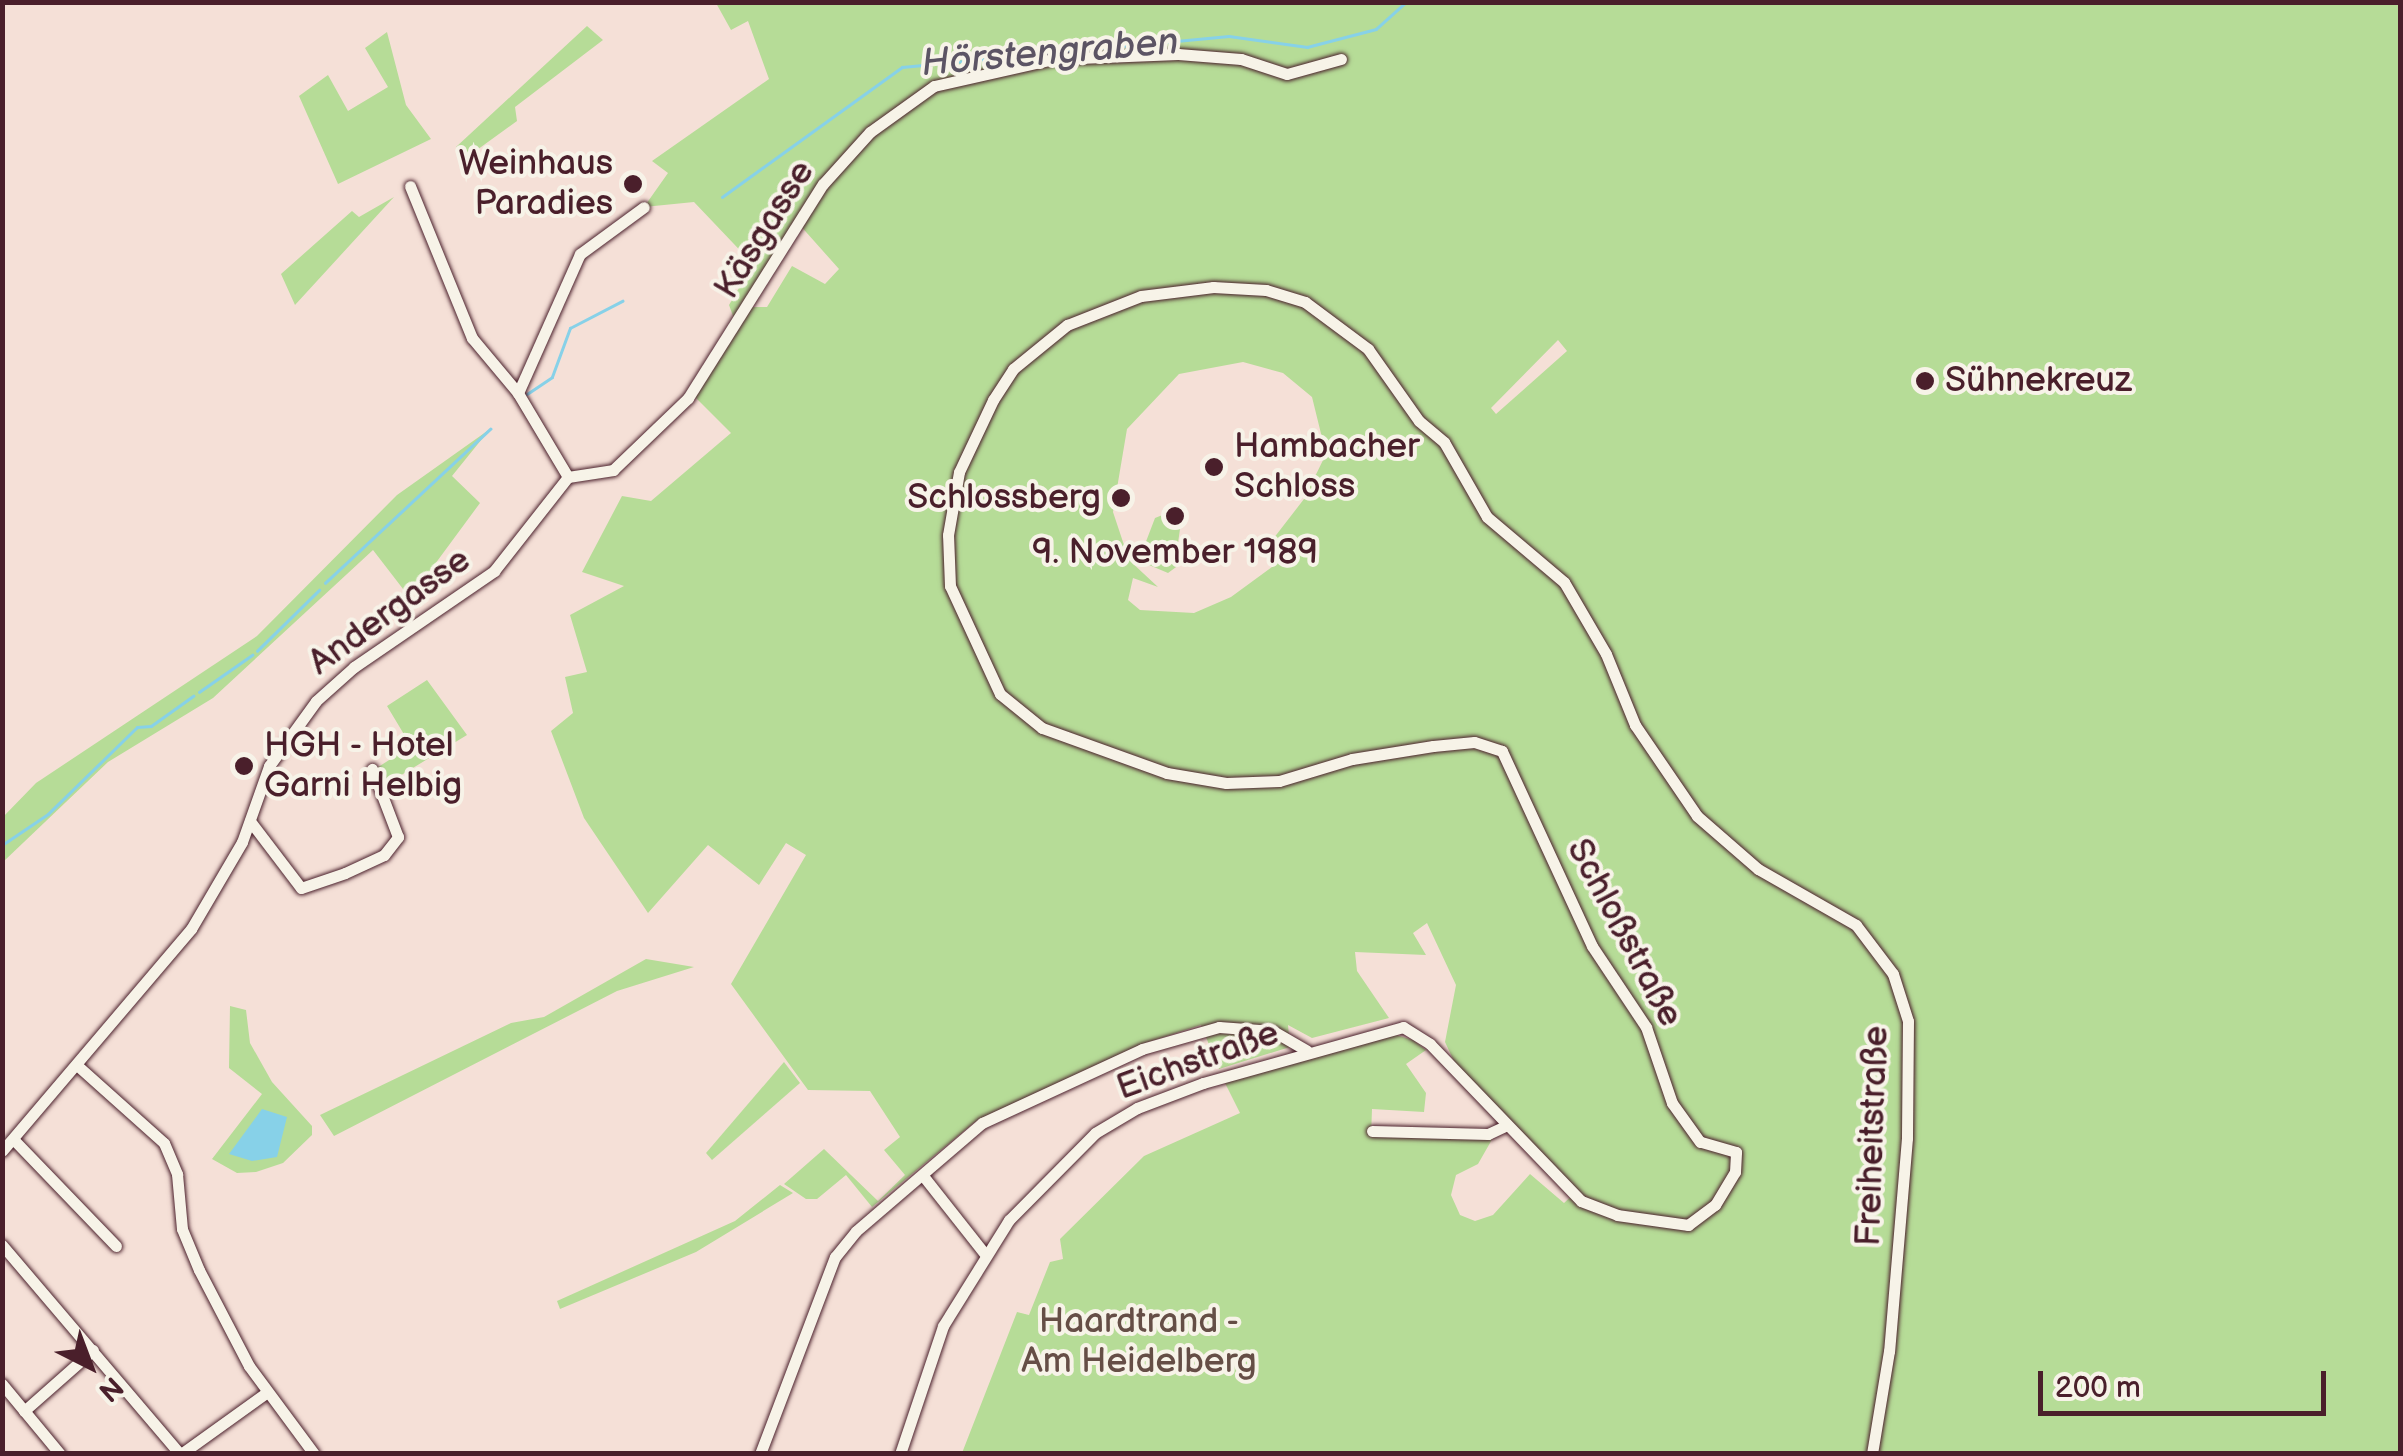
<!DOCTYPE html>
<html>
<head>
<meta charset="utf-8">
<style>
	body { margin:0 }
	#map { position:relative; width:2403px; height:1456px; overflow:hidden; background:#f5e0d7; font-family:"Balsamiq Sans",sans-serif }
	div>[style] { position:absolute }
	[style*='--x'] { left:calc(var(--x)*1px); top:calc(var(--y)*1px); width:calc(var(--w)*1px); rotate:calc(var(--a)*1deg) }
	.green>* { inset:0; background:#b6dc97 }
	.water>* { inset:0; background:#87d1e8 }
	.stream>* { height:2.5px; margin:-1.25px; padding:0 1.25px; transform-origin:1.25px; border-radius:1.25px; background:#87d1e8 }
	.roads { filter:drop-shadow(0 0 2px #4a1f2b) drop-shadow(0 0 2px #4a1f2b) }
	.minor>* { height:11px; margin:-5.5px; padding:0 5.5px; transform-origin:5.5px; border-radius:5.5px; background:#f7f3e8 }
	.dots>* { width:28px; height:28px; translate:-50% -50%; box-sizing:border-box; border:5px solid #f7f3e8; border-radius:50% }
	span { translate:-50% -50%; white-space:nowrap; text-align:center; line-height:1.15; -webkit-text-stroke:8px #f7f3e8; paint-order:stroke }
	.poi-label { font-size:35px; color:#4a1f2b }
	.right { translate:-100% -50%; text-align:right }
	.left { translate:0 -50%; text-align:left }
	.street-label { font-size:35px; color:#4a1f2b }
	.park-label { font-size:35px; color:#654e46 }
	.water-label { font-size:38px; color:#5c5464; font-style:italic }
	.frame { position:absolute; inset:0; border:5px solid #4a1f2b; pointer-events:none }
	.north { position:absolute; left:40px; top:1316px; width:100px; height:100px; -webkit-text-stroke:8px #f7f3e8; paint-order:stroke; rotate:138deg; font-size:28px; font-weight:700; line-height:40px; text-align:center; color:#4a1f2b }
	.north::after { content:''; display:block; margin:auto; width:35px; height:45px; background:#4a1f2b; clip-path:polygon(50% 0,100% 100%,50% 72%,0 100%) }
	.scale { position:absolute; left:2038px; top:1371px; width:288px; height:45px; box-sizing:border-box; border:5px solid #4a1f2b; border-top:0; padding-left:12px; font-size:30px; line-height:35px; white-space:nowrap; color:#4a1f2b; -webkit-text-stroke:8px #f7f3e8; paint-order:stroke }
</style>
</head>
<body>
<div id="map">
	<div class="green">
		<div style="clip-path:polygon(evenodd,716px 3px,2400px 3px,2400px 1453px,962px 1453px,1017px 1312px,1029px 1315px,1050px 1262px,1063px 1259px,1060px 1239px,1144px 1156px,1240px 1113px,1225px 1083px,1336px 1048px,1396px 1035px,1413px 1040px,1426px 1050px,1406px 1064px,1426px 1093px,1424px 1112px,1372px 1109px,1371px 1137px,1494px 1136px,1478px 1164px,1456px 1175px,1451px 1195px,1460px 1215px,1475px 1221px,1493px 1215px,1530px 1174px,1564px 1203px,1576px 1192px,1459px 1072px,1445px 1042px,1456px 985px,1427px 923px,1413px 933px,1426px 955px,1355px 952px,1357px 971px,1389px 1018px,1312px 1038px,1288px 1025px,1290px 1047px,1219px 1069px,1201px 1025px,1142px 1044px,976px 1121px,872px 1207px,846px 1175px,817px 1199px,806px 1199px,784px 1184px,824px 1149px,878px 1201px,905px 1175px,884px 1150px,900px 1137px,870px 1091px,808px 1090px,731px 984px,806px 855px,786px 843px,759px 885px,708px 845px,648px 913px,584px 818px,551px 731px,573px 713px,565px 677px,587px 672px,570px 615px,624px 586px,582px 572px,622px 496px,651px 501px,731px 433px,694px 396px,751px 307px,767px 307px,792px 266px,825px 284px,839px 269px,798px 223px,804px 204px,736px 324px,729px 305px,753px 264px,694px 202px,644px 207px,668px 173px,652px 161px,769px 79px,748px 21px,731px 30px,716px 3px,1558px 340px,1567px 351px,1496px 414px,1491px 408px,1558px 340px,716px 3px,1243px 362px,1283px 373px,1312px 397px,1326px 454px,1304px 499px,1260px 556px,1273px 556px,1276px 564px,1231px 597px,1194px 613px,1140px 610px,1128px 600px,1133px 578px,1158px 587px,1129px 560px,1113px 512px,1127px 429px,1179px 374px,1243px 362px)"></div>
		<div style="clip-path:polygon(587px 26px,603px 40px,515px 107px,517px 121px,470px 155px,456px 147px)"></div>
		<div style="clip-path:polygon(387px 32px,406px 105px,431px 139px,338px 184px,299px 96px,328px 75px,348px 111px,388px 87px,365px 48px)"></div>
		<div style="clip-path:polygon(394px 197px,295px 305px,281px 274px,352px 211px,359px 217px)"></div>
		<div style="clip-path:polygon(490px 429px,452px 476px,480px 503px,410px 598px,373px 550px,213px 698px,108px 762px,3px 862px,3px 817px,36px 783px,257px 636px,397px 495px)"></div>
		<div style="clip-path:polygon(1170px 512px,1182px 515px,1178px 543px,1187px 559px,1168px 573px,1149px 565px,1142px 552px,1155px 518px)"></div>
		<div style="clip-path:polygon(427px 680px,467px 735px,380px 788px,372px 771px,411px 746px,387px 706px)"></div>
		<div style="clip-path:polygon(646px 959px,694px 967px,617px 991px,334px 1136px,320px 1115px,511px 1023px,544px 1017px)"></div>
		<div style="clip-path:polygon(230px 1006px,246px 1010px,250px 1043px,272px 1082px,312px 1126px,312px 1135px,283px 1163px,256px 1172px,237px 1173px,212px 1159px,262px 1094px,229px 1068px)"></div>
		<div style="clip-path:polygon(784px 1062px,800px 1083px,712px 1160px,706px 1153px)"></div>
		<div style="clip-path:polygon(780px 1185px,793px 1193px,696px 1252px,560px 1309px,557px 1301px,735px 1221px)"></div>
	</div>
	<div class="water">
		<div style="clip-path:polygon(262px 1109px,287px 1117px,277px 1157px,252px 1161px,229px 1154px)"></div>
	</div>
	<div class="stream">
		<div style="--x:722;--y:197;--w:222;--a:-35.8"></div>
		<div style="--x:902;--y:67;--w:328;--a:-5.4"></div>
		<div style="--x:1229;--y:36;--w:79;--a:8"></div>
		<div style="--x:1307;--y:47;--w:71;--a:-14.6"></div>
		<div style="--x:1376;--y:29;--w:40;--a:-42"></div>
		<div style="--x:527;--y:394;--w:30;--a:-34"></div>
		<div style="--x:552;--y:377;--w:52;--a:-69.8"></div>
		<div style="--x:570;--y:328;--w:59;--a:-27.4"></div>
		<div style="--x:325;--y:583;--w:226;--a:-43"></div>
		<div style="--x:257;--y:651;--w:87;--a:-44.5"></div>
		<div style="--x:199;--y:692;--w:65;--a:-34.9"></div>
		<div style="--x:2;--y:845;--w:55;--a:-34"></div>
		<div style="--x:48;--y:814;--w:124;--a:-44.3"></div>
		<div style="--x:137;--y:727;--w:14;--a:-4"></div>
		<div style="--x:151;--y:726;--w:52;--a:-35.5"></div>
	</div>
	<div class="roads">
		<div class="minor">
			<div style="--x:518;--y:393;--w:152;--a:-66"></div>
			<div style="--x:580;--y:254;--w:79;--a:-36.3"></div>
			<div style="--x:568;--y:477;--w:46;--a:-8.8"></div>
			<div style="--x:613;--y:470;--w:104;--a:-43.8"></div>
			<div style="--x:688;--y:398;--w:253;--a:-57.8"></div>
			<div style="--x:823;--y:184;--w:70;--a:-47.9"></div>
			<div style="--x:870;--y:132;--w:79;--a:-35.7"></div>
			<div style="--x:934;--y:86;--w:123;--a:-12.7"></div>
			<div style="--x:1054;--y:59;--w:124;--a:-2.3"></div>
			<div style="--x:1178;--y:54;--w:63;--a:4.5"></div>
			<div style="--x:1241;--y:59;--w:48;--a:18.1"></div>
			<div style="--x:1287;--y:74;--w:56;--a:-15.5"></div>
			<div style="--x:250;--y:821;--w:84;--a:52.7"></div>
			<div style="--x:301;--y:888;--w:46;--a:-18.8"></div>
			<div style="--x:345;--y:873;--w:43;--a:-24.8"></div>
			<div style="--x:384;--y:855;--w:23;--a:-52"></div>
			<div style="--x:398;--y:837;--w:73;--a:-110.9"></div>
			<div style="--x:79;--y:1067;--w:114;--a:41.8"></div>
			<div style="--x:164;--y:1143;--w:34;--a:67"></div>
			<div style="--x:177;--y:1174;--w:55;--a:84.8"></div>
			<div style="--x:182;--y:1229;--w:44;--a:67.5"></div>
			<div style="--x:199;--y:1270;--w:108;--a:62.5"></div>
			<div style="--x:249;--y:1366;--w:109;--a:53.5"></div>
			<div style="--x:1372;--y:1131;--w:116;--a:1.5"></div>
			<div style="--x:1488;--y:1134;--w:21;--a:-25"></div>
			<div style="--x:14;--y:1140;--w:147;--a:46.1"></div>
			<div style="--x:2;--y:1151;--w:292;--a:-49.6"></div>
			<div style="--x:191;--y:929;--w:101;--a:-59.6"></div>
			<div style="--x:242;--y:842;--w:81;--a:-70.4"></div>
			<div style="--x:269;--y:766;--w:80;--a:-54.1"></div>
			<div style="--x:316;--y:701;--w:51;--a:-41.8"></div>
			<div style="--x:354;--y:667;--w:170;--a:-34.4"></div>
			<div style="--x:494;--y:571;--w:120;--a:-51.8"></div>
			<div style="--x:568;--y:477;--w:98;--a:-120.8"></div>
			<div style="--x:518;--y:393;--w:72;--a:-129.9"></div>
			<div style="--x:472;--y:338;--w:164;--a:-112.2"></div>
			<div style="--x:924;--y:1177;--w:97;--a:51.7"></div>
			<div style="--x:2;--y:1245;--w:275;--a:49.6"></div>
			<div style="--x:2;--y:1384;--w:91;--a:50.4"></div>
			<div style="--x:24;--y:1411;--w:92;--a:-41.5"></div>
			<div style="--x:181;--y:1454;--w:105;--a:-35.7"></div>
			<div style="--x:760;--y:1454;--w:211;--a:-69.2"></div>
			<div style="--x:835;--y:1257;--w:33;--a:-51"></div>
			<div style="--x:856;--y:1231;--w:166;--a:-40.6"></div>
			<div style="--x:982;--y:1123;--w:176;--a:-24.8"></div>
			<div style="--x:1142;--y:1049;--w:80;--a:-15.9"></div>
			<div style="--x:1219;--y:1027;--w:54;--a:4.2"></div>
			<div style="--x:1273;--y:1031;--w:39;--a:30"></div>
			<div style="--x:900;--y:1454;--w:135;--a:-71.4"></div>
			<div style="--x:943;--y:1326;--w:125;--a:-58.1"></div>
			<div style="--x:1009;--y:1220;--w:122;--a:-45.3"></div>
			<div style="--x:1095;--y:1133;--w:49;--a:-30.8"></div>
			<div style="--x:1137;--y:1108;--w:71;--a:-20.7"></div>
			<div style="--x:1203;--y:1083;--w:208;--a:-15.6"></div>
			<div style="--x:1403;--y:1027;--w:32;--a:32"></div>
			<div style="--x:1430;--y:1044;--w:218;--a:46.1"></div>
			<div style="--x:1581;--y:1201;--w:39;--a:21"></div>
			<div style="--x:1617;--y:1215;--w:72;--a:8"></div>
			<div style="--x:1688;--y:1225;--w:34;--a:-37"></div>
			<div style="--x:1715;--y:1205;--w:39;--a:-59"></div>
			<div style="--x:1735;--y:1172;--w:20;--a:-87"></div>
			<div style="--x:1736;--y:1152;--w:37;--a:-164"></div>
			<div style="--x:1700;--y:1142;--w:48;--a:-125.7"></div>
			<div style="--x:1672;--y:1103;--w:80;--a:-108.9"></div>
			<div style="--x:1646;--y:1027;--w:97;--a:-123.7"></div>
			<div style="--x:1592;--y:946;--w:215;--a:-114.8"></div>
			<div style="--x:1502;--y:751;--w:29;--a:-162"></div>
			<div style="--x:1474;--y:742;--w:41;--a:174.4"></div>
			<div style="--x:1433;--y:746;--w:82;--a:170.9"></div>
			<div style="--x:1352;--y:759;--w:76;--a:163.2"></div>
			<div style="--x:1279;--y:781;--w:53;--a:177.8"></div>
			<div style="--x:1226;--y:783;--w:60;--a:-170.4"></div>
			<div style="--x:1167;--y:773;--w:133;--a:-160.2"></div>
			<div style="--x:1042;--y:728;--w:54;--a:-141"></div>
			<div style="--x:1000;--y:694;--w:119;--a:-114.8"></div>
			<div style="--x:950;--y:586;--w:51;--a:-92.2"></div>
			<div style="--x:948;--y:535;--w:64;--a:-80.1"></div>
			<div style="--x:959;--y:472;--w:80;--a:-64.7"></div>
			<div style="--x:993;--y:400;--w:37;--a:-57"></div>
			<div style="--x:1013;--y:369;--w:70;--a:-39.2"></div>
			<div style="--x:1067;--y:325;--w:79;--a:-21.4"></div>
			<div style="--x:1141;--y:296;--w:73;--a:-7.1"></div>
			<div style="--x:1213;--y:287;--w:53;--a:3.2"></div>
			<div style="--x:1266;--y:290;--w:41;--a:17.1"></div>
			<div style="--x:1305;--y:302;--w:79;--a:36.7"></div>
			<div style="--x:1368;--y:349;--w:88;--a:54.7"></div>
			<div style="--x:1419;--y:421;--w:33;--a:40"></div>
			<div style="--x:1444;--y:442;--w:86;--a:60.2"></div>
			<div style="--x:1487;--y:517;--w:101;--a:40.2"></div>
			<div style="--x:1564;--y:582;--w:83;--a:59.7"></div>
			<div style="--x:1606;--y:654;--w:77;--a:67.8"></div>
			<div style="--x:1635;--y:725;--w:110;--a:55.7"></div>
			<div style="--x:1697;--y:816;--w:81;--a:41"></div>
			<div style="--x:1758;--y:869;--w:113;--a:29.7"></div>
			<div style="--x:1856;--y:925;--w:61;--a:52.9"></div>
			<div style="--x:1893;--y:974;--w:49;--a:72.3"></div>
			<div style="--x:1908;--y:1021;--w:117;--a:90.5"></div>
			<div style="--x:1907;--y:1138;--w:214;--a:94.8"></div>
			<div style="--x:1889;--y:1351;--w:104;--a:99.4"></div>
		</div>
	</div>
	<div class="dots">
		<div style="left:633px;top:184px;background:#4a1f2b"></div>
		<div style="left:1925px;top:381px;background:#4a1f2b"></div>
		<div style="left:1214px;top:467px;background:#4a1f2b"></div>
		<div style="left:1121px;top:498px;background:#4a1f2b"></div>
		<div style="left:1175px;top:516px;background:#4a1f2b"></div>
		<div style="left:244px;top:766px;background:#4a1f2b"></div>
	</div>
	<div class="poi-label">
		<span class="right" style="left:613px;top:184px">Weinhaus<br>Paradies</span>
		<span class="left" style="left:1945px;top:381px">Sühnekreuz</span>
		<span class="left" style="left:1234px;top:467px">Hambacher<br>Schloss</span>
		<span class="right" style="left:1101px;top:498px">Schlossberg</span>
		<span style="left:1175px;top:553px">9. November 1989</span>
		<span class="left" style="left:264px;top:766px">HGH - Hotel<br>Garni Helbig</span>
	</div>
	<div class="street-label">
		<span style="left:765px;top:230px;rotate:-58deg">Käsgasse</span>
		<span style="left:390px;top:612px;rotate:-36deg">Andergasse</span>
		<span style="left:1624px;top:933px;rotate:62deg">Schloßstraße</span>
		<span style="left:1198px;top:1061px;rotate:-20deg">Eichstraße</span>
		<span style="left:1873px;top:1136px;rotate:-88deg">Freiheitstraße</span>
	</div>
	<div class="park-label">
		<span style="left:1139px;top:1342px">Haardtrand -<br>Am Heidelberg</span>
	</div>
	<div class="water-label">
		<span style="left:1050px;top:53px;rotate:-5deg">Hörstengraben</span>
	</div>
	<div class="frame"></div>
	<div class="north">N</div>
	<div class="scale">200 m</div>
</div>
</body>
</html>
